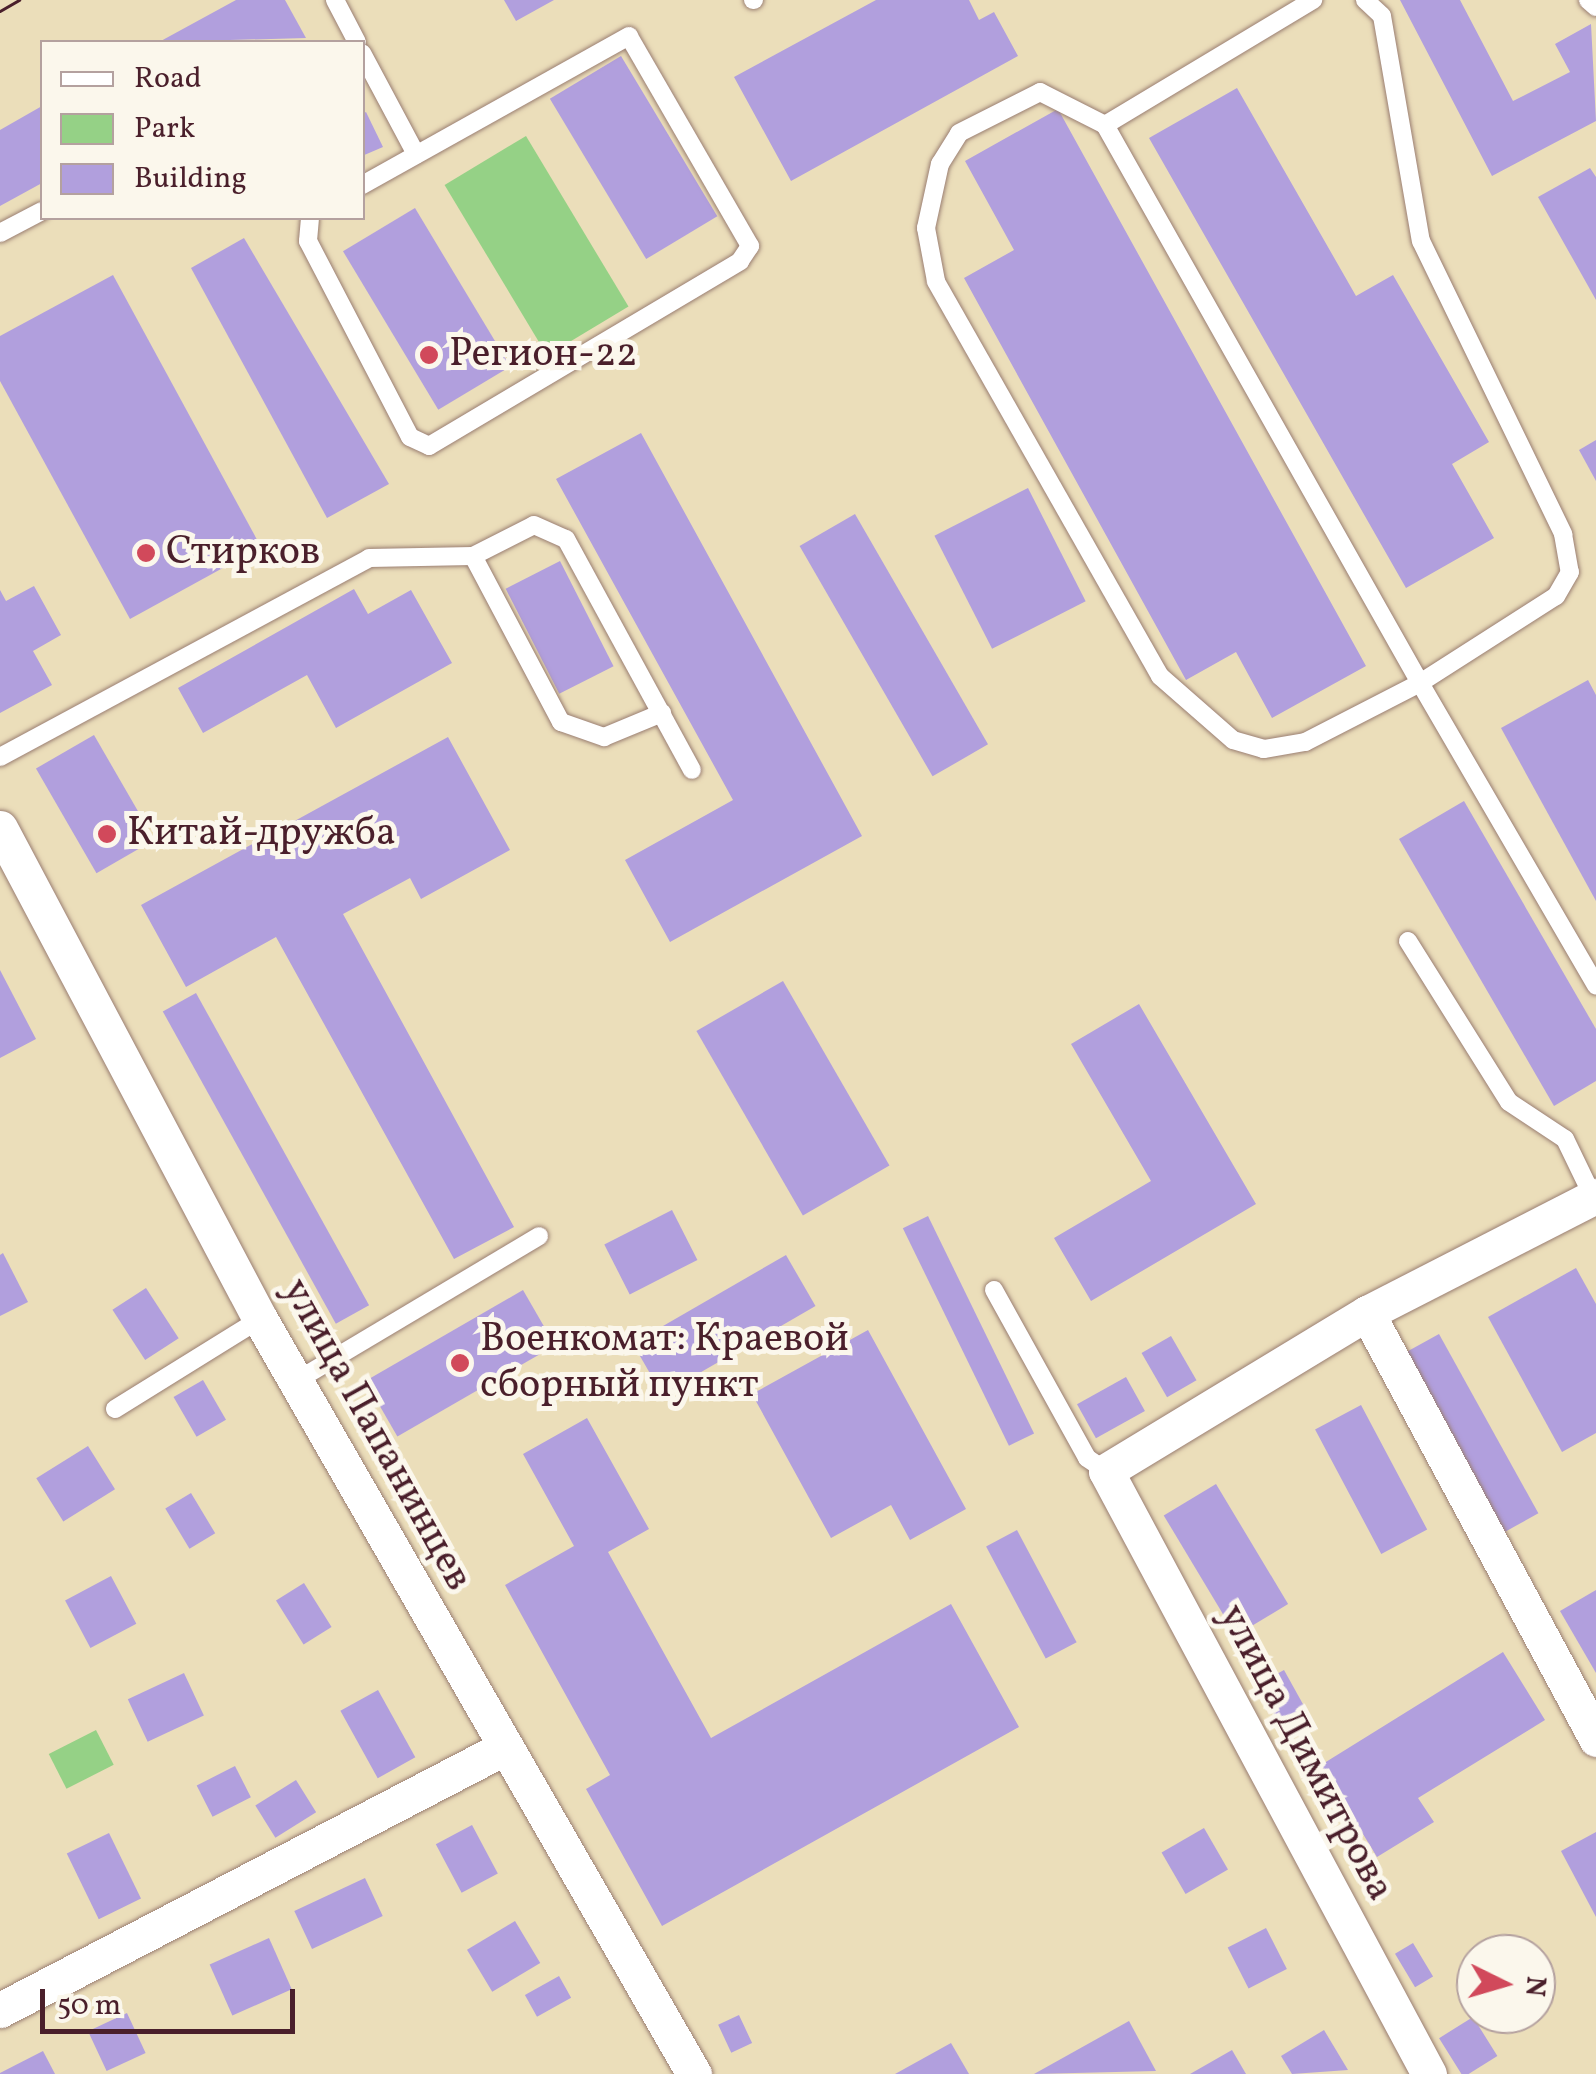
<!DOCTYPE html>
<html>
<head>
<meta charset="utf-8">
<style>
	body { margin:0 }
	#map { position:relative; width:1596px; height:2074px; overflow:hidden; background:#ebdeba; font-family:Vollkorn,serif }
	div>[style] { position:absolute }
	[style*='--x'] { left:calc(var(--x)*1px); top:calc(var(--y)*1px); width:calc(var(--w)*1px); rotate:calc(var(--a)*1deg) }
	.green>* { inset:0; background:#95d186; transform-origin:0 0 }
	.building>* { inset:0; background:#b19fdd; transform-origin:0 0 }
	.roads { filter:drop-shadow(0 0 2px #9a7e72) drop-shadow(0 0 2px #9a7e72) }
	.service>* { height:18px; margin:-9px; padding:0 9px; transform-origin:9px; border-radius:9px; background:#fff }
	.minor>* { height:35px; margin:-17.5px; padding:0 17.5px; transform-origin:17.5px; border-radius:17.5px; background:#fff }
	.tram>* { height:2.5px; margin:-1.25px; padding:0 1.25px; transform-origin:1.25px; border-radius:1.25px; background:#4a1f2b }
	.dots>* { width:28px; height:28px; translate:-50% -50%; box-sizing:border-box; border:5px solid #fbf7ec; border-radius:50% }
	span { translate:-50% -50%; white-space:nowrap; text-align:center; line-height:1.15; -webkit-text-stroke:10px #fbf7ec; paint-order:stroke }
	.poi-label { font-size:40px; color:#4a1f2b }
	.left { translate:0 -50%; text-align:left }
	.street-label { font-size:40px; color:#4a1f2b }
	.legend { position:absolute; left:40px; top:40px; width:325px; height:180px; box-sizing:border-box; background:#fbf7ec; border:2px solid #b4a19f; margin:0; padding:12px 18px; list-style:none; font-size:30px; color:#4a1f2b }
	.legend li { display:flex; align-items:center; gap:20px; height:50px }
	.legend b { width:50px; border:2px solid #b4a19f }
	.north { position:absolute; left:1456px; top:1934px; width:100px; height:100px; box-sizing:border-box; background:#fbf7ec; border:2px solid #b4a19f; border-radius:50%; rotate:95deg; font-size:28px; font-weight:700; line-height:40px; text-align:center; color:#4a1f2b }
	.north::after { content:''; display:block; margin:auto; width:35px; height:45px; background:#d1495b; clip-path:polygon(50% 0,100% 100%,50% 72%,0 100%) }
	.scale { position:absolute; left:40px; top:1989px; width:255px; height:45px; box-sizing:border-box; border:5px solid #4a1f2b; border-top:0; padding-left:12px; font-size:30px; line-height:35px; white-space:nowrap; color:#4a1f2b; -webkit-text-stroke:8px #fbf7ec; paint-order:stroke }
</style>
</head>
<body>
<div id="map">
	<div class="green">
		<div style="left:526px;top:136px;width:199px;height:95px;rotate:59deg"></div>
		<div style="left:96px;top:1730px;width:39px;height:53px;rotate:63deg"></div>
	</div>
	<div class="building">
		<div style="clip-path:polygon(236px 0,285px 0,306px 38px,159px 42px)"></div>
		<div style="clip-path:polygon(504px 0,554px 0,516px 21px)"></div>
		<div style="clip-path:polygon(876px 0,969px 0,979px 20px,994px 12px,1018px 56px,791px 181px,734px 77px)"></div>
		<div style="clip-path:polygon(1400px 0,1460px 0,1513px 101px,1570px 72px,1555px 44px,1591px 24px,1596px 121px,1492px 176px)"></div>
		<div style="left:621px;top:56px;width:187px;height:83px;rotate:59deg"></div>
		<div style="clip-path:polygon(1237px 88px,1356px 296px,1393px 275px,1489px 442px,1452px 464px,1494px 538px,1406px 588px,1149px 138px)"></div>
		<div style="clip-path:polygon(42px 106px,42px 183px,0 206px,0 130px)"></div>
		<div style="clip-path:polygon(1058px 109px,1366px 666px,1272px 718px,1236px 652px,1186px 680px,964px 278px,1014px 250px,965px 161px)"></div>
		<div style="clip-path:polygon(366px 112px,383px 147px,362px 156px,362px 114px)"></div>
		<div style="clip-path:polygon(1590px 168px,1596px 177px,1596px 300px,1538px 197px)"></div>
		<div style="left:415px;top:208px;width:185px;height:84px;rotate:59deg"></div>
		<div style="clip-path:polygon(244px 238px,389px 484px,327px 518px,191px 268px)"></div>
		<div style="clip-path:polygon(113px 275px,261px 547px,130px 619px,0 381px,0 336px)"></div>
		<div style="clip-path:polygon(641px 433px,862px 836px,670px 942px,625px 860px,733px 800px,556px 479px)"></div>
		<div style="clip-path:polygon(1596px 440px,1596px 481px,1579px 450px)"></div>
		<div style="left:1028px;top:488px;width:127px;height:105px;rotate:63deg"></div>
		<div style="left:855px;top:514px;width:266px;height:64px;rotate:60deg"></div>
		<div style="left:560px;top:561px;width:118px;height:61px;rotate:63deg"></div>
		<div style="clip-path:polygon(34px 586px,61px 635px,33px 651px,52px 685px,0 713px,0 590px,6px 601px)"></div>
		<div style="clip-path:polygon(354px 589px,368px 614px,411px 590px,452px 663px,336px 728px,307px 675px,203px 733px,178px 688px)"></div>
		<div style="clip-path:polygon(1588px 680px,1596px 695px,1596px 901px,1501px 728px)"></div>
		<div style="left:94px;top:735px;width:121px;height:67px;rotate:60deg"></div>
		<div style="clip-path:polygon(448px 737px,510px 850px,421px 899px,410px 878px,343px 914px,514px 1227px,454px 1259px,276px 937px,186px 987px,141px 905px)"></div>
		<div style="clip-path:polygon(1464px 801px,1596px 1029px,1596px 1081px,1554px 1106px,1399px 839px)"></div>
		<div style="clip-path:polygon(0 970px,36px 1039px,0 1058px)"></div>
		<div style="left:783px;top:981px;width:213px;height:100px;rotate:60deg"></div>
		<div style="left:196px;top:993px;width:357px;height:38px;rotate:61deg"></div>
		<div style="clip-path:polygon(1139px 1004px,1256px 1204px,1091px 1301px,1054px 1238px,1151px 1181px,1071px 1044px)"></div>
		<div style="left:672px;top:1210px;width:56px;height:76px;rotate:63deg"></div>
		<div style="left:928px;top:1216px;width:242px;height:28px;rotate:64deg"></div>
		<div style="clip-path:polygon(3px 1253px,28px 1302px,0 1316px,0 1255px)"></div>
		<div style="left:786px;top:1255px;width:59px;height:177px;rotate:60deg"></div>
		<div style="clip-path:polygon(1576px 1268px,1596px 1304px,1596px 1433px,1562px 1452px,1488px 1317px)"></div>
		<div style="left:146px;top:1288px;width:60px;height:40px;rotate:57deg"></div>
		<div style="left:523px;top:1290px;width:64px;height:182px;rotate:60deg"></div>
		<div style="clip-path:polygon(868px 1330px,966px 1509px,910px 1540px,891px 1505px,831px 1538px,752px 1394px)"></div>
		<div style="left:1439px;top:1334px;width:205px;height:43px;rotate:61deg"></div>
		<div style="left:1171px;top:1336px;width:51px;height:34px;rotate:60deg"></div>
		<div style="left:1126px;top:1377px;width:39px;height:56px;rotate:61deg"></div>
		<div style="left:203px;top:1380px;width:46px;height:34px;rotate:60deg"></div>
		<div style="left:1361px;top:1405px;width:141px;height:52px;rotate:62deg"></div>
		<div style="clip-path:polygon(587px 1418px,649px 1529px,608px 1552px,711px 1738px,951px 1604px,1019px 1727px,662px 1926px,586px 1789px,610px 1775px,505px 1585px,574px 1546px,523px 1454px)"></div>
		<div style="left:88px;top:1446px;width:51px;height:61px;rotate:58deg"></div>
		<div style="left:1216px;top:1484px;width:140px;height:61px;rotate:59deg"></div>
		<div style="left:191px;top:1493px;width:47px;height:30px;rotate:59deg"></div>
		<div style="left:1017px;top:1530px;width:127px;height:35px;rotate:62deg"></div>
		<div style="left:111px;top:1576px;width:54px;height:52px;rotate:62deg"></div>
		<div style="left:304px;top:1583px;width:52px;height:33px;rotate:58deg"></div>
		<div style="clip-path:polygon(1596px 1590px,1596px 1673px,1560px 1611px)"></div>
		<div style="clip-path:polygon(1503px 1652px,1545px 1720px,1418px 1798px,1434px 1822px,1377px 1857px,1321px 1765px)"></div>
		<div style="left:1284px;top:1670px;width:47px;height:30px;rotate:61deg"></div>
		<div style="left:184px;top:1673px;width:47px;height:62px;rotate:65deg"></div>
		<div style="left:378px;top:1690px;width:77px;height:43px;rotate:61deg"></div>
		<div style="left:235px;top:1766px;width:35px;height:43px;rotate:63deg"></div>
		<div style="left:296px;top:1780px;width:38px;height:48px;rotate:58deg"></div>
		<div style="left:472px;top:1825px;width:55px;height:41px;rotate:62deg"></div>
		<div style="left:1204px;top:1828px;width:48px;height:49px;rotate:60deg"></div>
		<div style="clip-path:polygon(1596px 1832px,1596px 1917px,1561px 1851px)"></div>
		<div style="left:109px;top:1833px;width:73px;height:47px;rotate:64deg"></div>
		<div style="left:365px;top:1878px;width:42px;height:78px;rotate:65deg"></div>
		<div style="left:515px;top:1921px;width:49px;height:56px;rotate:59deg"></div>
		<div style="left:1266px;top:1928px;width:46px;height:43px;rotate:63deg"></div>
		<div style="left:269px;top:1938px;width:56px;height:65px;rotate:66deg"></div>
		<div style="left:1413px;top:1943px;width:39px;height:21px;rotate:59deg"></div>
		<div style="left:559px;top:1976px;width:25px;height:39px;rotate:61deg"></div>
		<div style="left:127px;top:2013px;width:44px;height:43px;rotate:65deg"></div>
		<div style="left:739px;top:2015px;width:31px;height:23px;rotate:65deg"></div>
		<div style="left:1473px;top:2017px;width:46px;height:40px;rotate:58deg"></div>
		<div style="clip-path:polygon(1129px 2021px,1156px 2071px,1034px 2074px)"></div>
		<div style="clip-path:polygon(1324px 2030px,1348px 2070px,1292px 2074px,1281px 2056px)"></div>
		<div style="clip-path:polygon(951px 2043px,969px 2074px,895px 2074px)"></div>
		<div style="clip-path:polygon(1232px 2050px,1246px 2074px,1190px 2074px)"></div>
		<div style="clip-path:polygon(43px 2051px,55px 2074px,0 2074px,0 2073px)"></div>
	</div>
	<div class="roads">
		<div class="service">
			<div style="--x:335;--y:0;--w:47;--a:62.4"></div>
			<div style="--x:753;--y:0;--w:1;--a:0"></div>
			<div style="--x:1365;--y:0;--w:23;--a:43"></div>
			<div style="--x:1382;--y:16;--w:228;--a:80.2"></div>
			<div style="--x:1421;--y:241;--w:326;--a:64.1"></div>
			<div style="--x:1563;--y:534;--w:39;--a:80"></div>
			<div style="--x:1570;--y:572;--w:28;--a:120"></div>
			<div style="--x:1556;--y:596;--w:161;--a:147.4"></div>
			<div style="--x:1420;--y:683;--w:129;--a:152.8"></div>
			<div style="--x:1305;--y:742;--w:42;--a:170.3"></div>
			<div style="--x:1264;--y:749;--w:32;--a:-164"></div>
			<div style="--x:1233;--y:740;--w:97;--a:-138.8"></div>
			<div style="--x:1160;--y:676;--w:454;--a:-119.6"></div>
			<div style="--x:936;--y:281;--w:54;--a:-100.7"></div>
			<div style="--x:926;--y:228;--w:66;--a:-77.7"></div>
			<div style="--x:940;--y:164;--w:36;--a:-58"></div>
			<div style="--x:959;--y:133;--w:91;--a:-26.8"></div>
			<div style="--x:1040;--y:92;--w:73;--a:26.9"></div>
			<div style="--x:1105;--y:125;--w:641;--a:60.55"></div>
			<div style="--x:1420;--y:683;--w:350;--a:59.8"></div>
			<div style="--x:1588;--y:0;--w:11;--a:41"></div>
			<div style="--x:362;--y:53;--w:115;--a:61.9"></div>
			<div style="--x:1105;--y:125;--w:243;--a:-31"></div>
			<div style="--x:310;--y:218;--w:23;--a:95"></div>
			<div style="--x:308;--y:241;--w:221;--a:62.5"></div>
			<div style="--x:410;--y:437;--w:21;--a:25"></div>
			<div style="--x:429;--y:446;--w:362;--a:-30.7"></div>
			<div style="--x:740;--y:261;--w:18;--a:-56"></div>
			<div style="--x:750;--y:246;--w:242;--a:-120"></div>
			<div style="--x:629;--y:36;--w:306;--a:150.8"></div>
			<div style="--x:0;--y:233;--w:47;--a:-27.6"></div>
			<div style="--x:473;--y:556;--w:188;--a:62.1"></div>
			<div style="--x:561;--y:722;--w:46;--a:19.2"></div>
			<div style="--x:604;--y:737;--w:63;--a:-22.5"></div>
			<div style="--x:0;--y:757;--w:419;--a:-28.3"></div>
			<div style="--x:369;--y:558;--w:104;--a:-1.1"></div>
			<div style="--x:473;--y:556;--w:68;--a:-26.9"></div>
			<div style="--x:534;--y:525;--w:35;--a:24"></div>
			<div style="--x:566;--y:539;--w:263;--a:61.4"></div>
			<div style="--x:1408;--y:941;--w:190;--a:57.9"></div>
			<div style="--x:1509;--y:1102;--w:67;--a:33.5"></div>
			<div style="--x:1565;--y:1139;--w:64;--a:64.2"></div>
			<div style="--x:994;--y:1290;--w:192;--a:61"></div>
			<div style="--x:1087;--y:1458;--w:23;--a:34"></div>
			<div style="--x:296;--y:1381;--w:283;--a:-30.8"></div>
			<div style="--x:115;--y:1409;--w:171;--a:-31.8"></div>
		</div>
		<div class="minor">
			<div style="--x:0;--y:828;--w:556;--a:62.1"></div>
			<div style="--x:260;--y:1319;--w:871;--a:60.11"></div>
			<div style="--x:1367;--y:1313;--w:484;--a:61.7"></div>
			<div style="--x:0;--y:2010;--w:568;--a:-27.47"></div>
			<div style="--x:1429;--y:2074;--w:684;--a:-118.18"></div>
			<div style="--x:1106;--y:1471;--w:305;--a:-31.2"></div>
			<div style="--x:1367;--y:1313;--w:257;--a:-27.1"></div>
		</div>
	</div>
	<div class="tram">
		<div style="--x:0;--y:11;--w:22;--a:-30"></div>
	</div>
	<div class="dots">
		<div style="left:429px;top:355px;background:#d1495b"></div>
		<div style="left:146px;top:553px;background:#d1495b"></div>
		<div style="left:107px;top:834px;background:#d1495b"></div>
		<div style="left:460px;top:1363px;background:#d1495b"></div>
	</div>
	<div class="poi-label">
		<span class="left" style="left:449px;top:355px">Регион-22</span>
		<span class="left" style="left:166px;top:553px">Стирков</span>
		<span class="left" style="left:127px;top:834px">Китай-дружба</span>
		<span class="left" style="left:480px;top:1363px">Военкомат: Краевой<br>сборный пункт</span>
	</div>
	<div class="street-label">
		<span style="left:376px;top:1435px;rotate:61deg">улица Папанинцев</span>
		<span style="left:1305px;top:1753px;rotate:62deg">улица Димитрова</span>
	</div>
	<ul class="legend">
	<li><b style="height:12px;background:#fff"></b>Road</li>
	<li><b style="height:28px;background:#95d186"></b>Park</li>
	<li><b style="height:28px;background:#b19fdd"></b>Building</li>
	</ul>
	<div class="north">N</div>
	<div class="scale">50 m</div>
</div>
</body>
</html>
